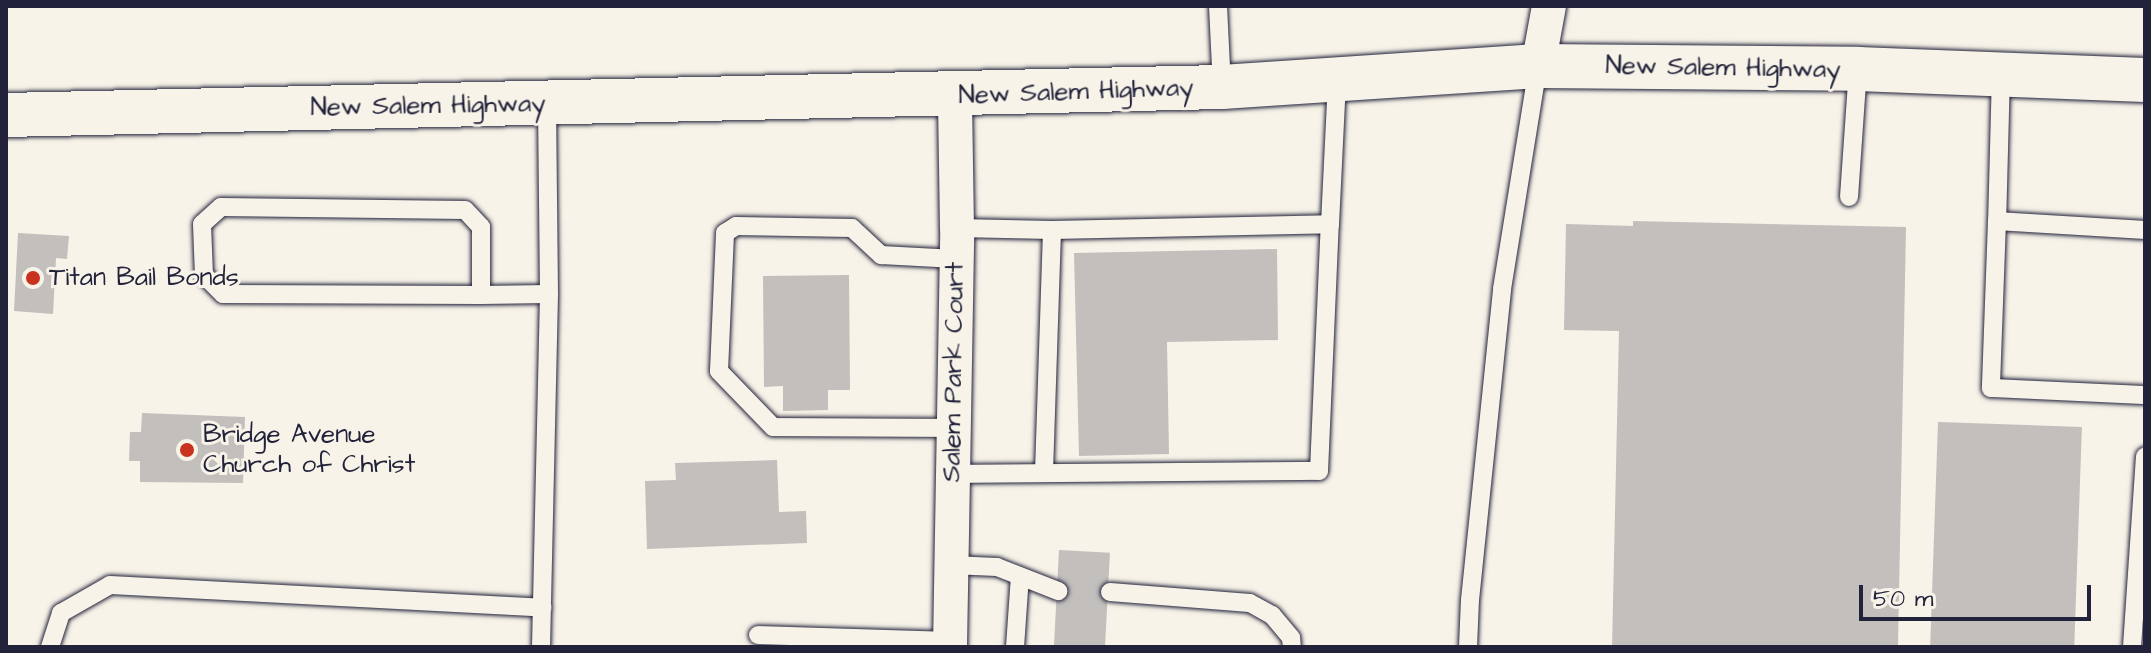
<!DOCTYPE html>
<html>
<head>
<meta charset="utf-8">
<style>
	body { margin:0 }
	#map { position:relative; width:2151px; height:653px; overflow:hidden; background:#f7f3e8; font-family:"Architects Daughter",sans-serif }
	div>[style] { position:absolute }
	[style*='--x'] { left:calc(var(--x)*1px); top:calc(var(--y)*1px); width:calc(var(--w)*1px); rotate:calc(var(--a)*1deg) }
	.building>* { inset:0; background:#c2bfbd; transform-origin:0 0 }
	.roads { filter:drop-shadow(0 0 2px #22223b) drop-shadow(0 0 2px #22223b) }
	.lane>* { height:18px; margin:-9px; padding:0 9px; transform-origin:9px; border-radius:9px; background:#f7f3e8 }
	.street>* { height:34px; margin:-17px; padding:0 17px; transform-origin:17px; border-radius:17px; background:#f7f3e8 }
	.primary>* { height:44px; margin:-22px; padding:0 22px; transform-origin:22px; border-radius:22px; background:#f7f3e8 }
	.dots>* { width:22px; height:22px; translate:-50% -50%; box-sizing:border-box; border:4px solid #f7f3e8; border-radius:50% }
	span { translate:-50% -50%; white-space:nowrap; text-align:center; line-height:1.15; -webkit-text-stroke:6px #f7f3e8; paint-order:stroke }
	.street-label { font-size:26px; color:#22223b }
	.poi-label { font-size:26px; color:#22223b }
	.left { translate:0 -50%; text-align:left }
	.frame { position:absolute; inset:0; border:8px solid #22223b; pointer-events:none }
	.scale { position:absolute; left:1859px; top:585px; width:232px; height:36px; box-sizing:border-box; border:4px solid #22223b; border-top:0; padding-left:10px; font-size:24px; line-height:28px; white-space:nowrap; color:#22223b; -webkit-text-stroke:6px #f7f3e8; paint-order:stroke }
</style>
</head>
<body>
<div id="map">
	<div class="building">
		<div style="clip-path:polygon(1633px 221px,1906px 227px,1898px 647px,1612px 647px,1619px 331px,1564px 330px,1566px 224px,1633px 226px)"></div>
		<div style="clip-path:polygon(18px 233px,69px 236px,67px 259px,56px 258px,53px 314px,14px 311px)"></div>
		<div style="clip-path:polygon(1277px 249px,1278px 340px,1167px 342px,1169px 454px,1079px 456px,1074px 253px)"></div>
		<div style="clip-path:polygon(849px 275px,850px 390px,828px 390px,828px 410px,783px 411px,783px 386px,764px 387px,763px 276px)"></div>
		<div style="clip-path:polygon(142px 413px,245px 417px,243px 483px,140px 482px,140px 461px,129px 461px,130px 432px,141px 432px)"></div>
		<div style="left:1938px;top:422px;width:144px;height:225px;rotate:2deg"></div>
		<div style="clip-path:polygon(777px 460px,779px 512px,806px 511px,807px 543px,647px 549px,645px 481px,676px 480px,675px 463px)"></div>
		<div style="left:1059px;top:550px;width:51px;height:97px;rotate:3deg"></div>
	</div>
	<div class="roads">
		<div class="lane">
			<div style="--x:1218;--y:6;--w:81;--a:87.2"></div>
			<div style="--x:2001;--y:73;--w:148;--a:91.5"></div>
			<div style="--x:1997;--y:221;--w:148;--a:3.5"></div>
			<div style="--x:1849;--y:197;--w:128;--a:-86"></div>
			<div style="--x:1997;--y:221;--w:167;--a:92.1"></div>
			<div style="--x:1991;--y:388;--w:154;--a:2.6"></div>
			<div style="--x:957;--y:228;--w:95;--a:1.2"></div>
			<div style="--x:1052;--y:230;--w:278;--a:-1.2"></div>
			<div style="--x:1330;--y:224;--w:145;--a:-87.2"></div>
			<div style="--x:481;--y:295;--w:68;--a:-90"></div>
			<div style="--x:481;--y:227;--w:23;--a:-133"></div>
			<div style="--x:465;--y:210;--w:244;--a:-179.3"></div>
			<div style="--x:221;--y:207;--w:25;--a:138"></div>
			<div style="--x:202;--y:224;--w:51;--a:87.8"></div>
			<div style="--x:204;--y:275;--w:27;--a:45"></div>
			<div style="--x:223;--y:294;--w:258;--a:0.2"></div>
			<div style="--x:481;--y:295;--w:68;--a:-0.8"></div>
			<div style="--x:549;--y:294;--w:191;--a:-90.6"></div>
			<div style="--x:953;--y:428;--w:180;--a:-179.7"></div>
			<div style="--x:773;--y:427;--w:78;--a:-134"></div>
			<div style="--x:719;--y:371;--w:138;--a:-87.5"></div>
			<div style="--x:725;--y:233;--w:13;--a:-32"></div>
			<div style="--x:736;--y:226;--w:116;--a:1"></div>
			<div style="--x:852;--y:228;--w:40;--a:43"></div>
			<div style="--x:881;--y:255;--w:75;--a:3.1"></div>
			<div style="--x:1044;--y:472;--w:242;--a:-88.1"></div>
			<div style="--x:952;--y:474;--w:367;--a:-0.5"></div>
			<div style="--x:1319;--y:471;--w:247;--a:-87.5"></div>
			<div style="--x:951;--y:565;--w:46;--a:2.5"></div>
			<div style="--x:997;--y:567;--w:66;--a:21.5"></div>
			<div style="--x:1110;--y:592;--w:140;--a:4.5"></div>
			<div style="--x:1250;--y:603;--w:25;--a:29"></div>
			<div style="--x:1272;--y:615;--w:30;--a:50"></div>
			<div style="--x:1291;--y:638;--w:9;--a:84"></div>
			<div style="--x:758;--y:635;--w:192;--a:1.8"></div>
			<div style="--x:50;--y:647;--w:36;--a:-72"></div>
			<div style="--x:61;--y:613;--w:56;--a:-29.7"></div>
			<div style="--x:110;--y:585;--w:433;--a:3"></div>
			<div style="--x:541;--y:647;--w:353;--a:-88.7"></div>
			<div style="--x:1015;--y:647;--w:71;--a:-86"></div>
			<div style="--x:1468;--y:647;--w:47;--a:-87.6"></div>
			<div style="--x:1470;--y:600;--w:313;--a:-84.1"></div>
			<div style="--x:1502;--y:289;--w:226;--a:-80.8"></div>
			<div style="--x:2132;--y:647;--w:191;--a:-86.1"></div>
		</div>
		<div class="street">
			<div style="--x:1538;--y:66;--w:61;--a:-79.6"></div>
			<div style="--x:950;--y:647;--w:419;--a:-89"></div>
			<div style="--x:957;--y:228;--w:132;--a:-90.9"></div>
		</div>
		<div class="primary">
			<div style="--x:6;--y:115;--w:1216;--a:-1.32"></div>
			<div style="--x:1222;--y:87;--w:317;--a:-3.8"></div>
			<div style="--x:1538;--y:66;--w:320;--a:0.5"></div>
			<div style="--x:1858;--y:69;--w:287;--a:2.2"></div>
		</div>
	</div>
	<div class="dots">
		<div style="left:33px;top:278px;background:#c8321e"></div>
		<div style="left:187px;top:450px;background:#c8321e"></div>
	</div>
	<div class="street-label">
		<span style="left:1723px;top:68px;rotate:1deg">New Salem Highway</span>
		<span style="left:1076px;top:92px;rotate:-2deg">New Salem Highway</span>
		<span style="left:428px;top:106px;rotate:-1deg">New Salem Highway</span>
		<span style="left:954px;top:372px;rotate:-89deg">Salem Park Court</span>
	</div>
	<div class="poi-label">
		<span class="left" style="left:49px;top:278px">Titan Bail Bonds</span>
		<span class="left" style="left:203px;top:450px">Bridge Avenue<br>Church of Christ</span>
	</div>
	<div class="frame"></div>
	<div class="scale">50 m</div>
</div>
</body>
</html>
